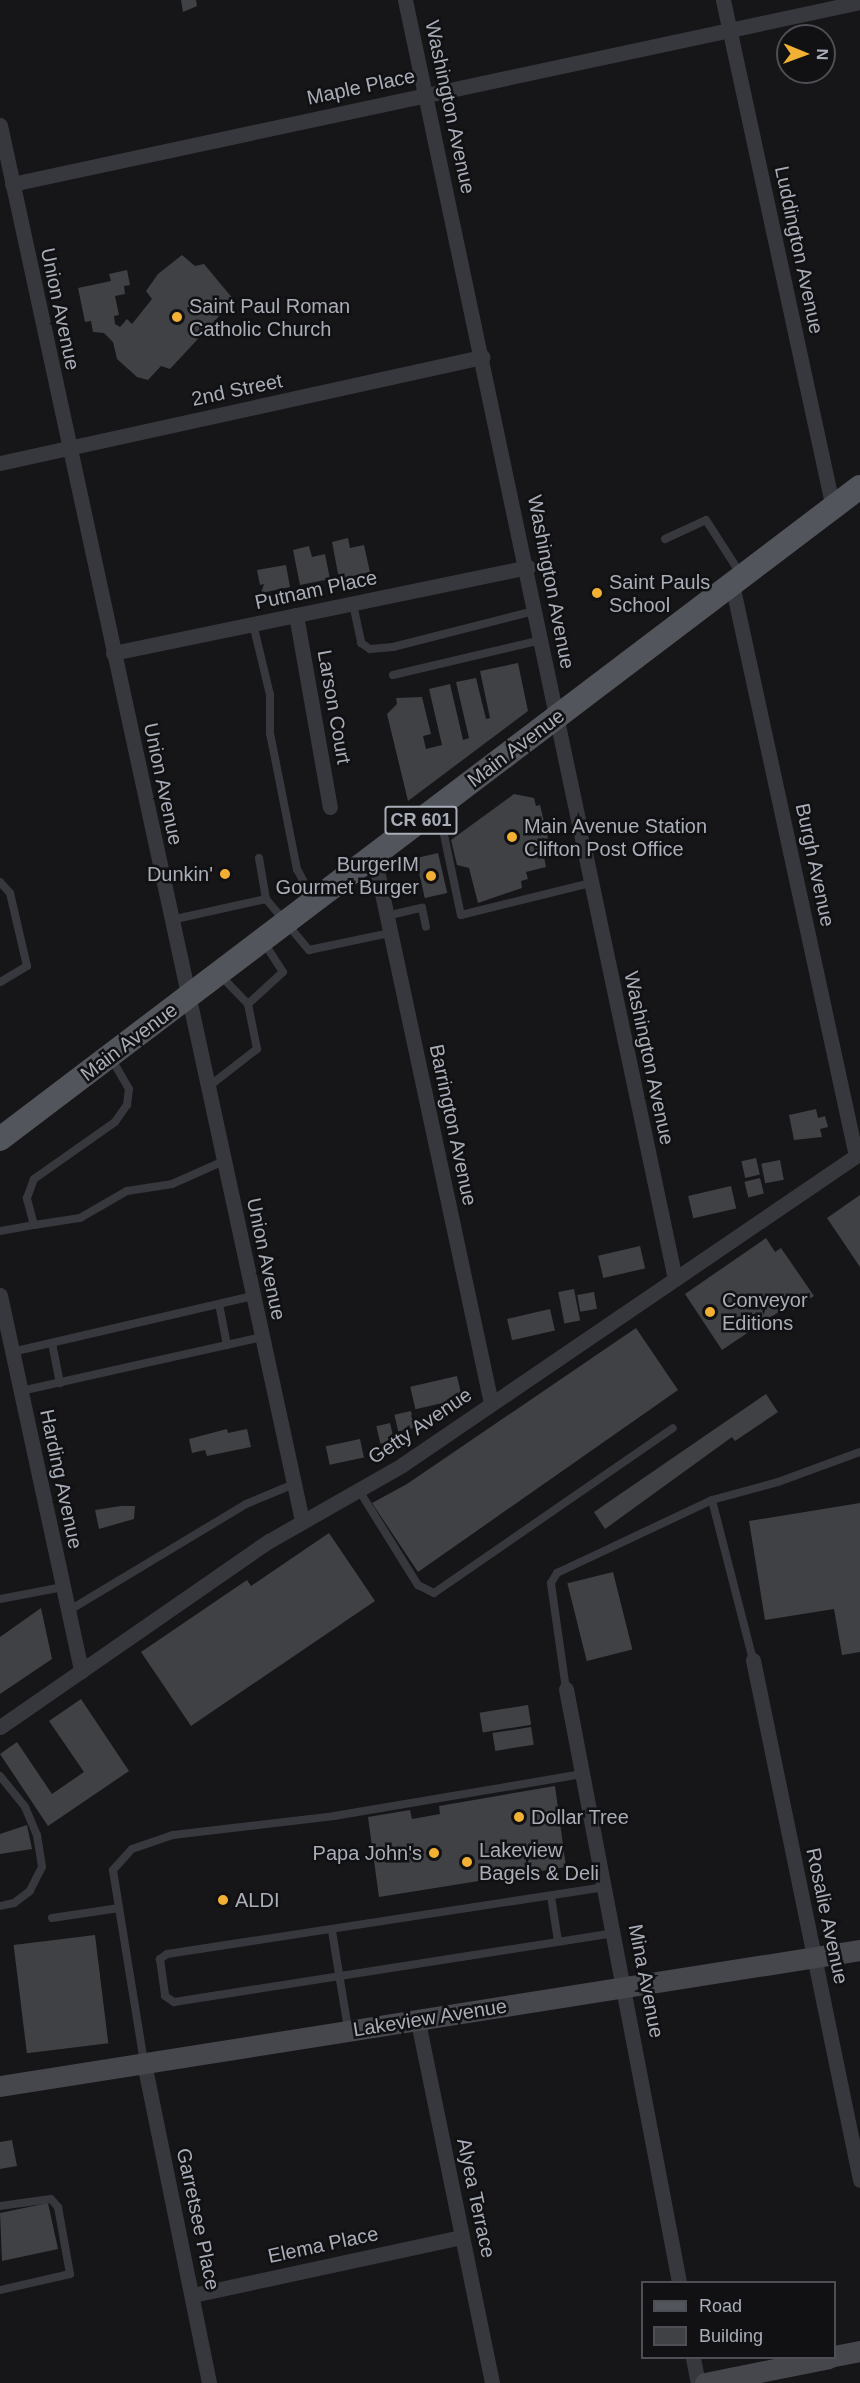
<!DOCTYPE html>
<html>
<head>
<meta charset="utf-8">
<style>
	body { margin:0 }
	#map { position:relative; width:860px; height:2383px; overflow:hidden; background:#161618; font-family:Arial,sans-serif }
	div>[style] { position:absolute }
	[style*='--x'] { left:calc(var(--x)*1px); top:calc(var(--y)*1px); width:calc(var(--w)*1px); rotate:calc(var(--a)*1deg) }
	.building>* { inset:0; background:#404145; transform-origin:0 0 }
	.lane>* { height:8px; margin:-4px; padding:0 4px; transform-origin:4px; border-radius:4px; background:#37383d }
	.street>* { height:15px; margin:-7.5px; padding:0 7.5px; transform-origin:7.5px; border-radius:7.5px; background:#37383d }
	.secondary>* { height:21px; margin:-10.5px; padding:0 10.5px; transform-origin:10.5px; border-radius:10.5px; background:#45474d }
	.primary>* { height:24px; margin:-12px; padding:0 12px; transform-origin:12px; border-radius:12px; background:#53555c }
	.dots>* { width:16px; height:16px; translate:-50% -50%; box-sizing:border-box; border:3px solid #111113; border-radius:50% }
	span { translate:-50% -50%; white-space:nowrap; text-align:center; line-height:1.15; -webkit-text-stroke:5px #111113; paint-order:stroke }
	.shield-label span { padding:2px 4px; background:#111113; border:2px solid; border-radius:4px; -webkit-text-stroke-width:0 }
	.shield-label { font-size:18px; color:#a8adb8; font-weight:700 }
	.street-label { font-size:20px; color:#a8adb8 }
	.poi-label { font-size:20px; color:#a8adb8 }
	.left { translate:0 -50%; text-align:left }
	.right { translate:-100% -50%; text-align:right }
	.legend { position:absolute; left:641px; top:2281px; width:195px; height:78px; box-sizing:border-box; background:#111113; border:2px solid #4d4f55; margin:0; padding:8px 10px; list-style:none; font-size:18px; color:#a8adb8 }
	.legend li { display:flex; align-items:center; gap:12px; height:30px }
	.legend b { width:30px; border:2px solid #4d4f55 }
	.north { position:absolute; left:776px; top:24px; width:60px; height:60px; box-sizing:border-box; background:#111113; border:2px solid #4d4f55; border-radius:50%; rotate:91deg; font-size:16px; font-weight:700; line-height:24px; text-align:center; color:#a8adb8 }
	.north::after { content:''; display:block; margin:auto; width:21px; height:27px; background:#f2b134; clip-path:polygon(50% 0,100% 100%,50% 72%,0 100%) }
</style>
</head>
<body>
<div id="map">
	<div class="building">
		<div style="clip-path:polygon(181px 0,196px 0,197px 6px,183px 12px)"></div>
		<div style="clip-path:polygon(182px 255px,195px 266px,204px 264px,234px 300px,170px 369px,161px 366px,148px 380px,137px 377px,117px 359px,113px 342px,104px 333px,93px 332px,91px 321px,85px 322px,78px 288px,111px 281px,109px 274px,127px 270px,130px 285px,124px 286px,125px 294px,115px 296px,119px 315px,114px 316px,115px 324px,120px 327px,127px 319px,132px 324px,152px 299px,146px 291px,158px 274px)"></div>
		<div style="clip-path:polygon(348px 538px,350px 548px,364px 545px,370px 572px,339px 579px,332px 542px)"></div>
		<div style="clip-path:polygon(309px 546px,312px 557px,325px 554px,330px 579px,300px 585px,293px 550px)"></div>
		<div style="clip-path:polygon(286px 565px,290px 587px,261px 593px,264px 584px,260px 585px,257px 570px)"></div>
		<div style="clip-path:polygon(518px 663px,528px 711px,408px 801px,387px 714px,397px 704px,396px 698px,422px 697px,431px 734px,423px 736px,426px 749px,442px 745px,429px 689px,450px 684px,463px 740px,469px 738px,456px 682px,476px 678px,486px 719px,490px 718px,480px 671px)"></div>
		<div style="clip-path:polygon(514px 794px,534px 798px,536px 806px,540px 805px,552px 855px,544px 857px,546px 867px,526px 872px,528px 879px,521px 881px,522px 888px,478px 903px,469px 868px,457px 865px,451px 840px)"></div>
		<div style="left:438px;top:853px;width:41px;height:23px;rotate:77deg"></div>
		<div style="clip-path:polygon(816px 1109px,818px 1118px,825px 1116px,828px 1127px,820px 1129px,822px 1137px,794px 1140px,789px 1115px)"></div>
		<div style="left:756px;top:1158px;width:17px;height:15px;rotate:77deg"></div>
		<div style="left:780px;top:1160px;width:20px;height:19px;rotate:79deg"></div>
		<div style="left:760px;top:1178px;width:16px;height:16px;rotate:76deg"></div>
		<div style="left:731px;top:1186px;width:23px;height:44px;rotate:77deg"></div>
		<div style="clip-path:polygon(860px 1195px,860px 1267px,827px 1218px)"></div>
		<div style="clip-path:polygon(766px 1238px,775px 1252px,781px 1248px,814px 1296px,793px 1310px,789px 1305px,722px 1350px,685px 1294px)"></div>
		<div style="left:640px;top:1246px;width:23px;height:43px;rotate:77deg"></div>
		<div style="left:574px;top:1289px;width:32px;height:16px;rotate:79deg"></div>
		<div style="left:594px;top:1292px;width:17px;height:17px;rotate:80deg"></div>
		<div style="left:550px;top:1309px;width:22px;height:44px;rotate:77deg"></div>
		<div style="clip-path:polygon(636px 1328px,678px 1390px,418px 1572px,372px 1503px,407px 1484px)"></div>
		<div style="left:457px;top:1376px;width:23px;height:48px;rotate:77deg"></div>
		<div style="clip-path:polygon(766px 1394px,778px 1412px,735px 1441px,732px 1437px,605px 1529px,594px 1512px)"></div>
		<div style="left:411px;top:1411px;width:17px;height:17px;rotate:77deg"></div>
		<div style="left:390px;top:1423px;width:18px;height:14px;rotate:77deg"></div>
		<div style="clip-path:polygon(227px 1429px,228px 1433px,247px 1429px,251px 1447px,207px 1456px,205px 1450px,192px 1453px,189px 1439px)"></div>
		<div style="left:360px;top:1439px;width:19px;height:35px;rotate:78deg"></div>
		<div style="clip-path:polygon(860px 1503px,860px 1652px,842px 1655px,834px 1609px,765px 1620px,749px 1521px)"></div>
		<div style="clip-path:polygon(121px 1506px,135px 1506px,134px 1519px,99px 1529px,95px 1510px)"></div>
		<div style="clip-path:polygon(329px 1533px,375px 1601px,191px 1726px,141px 1652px,247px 1580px,251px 1586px)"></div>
		<div style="left:613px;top:1572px;width:80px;height:47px;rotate:76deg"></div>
		<div style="clip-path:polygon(41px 1608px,52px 1659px,0 1694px,0 1637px)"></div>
		<div style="clip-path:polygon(81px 1699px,129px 1771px,48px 1826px,0 1754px,17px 1742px,52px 1794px,84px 1772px,49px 1721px)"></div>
		<div style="left:528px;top:1705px;width:20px;height:49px;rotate:81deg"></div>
		<div style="left:531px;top:1727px;width:18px;height:39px;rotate:81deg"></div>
		<div style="clip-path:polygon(555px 1786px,566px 1867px,379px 1897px,368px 1817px,410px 1810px,412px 1819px,440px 1814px,439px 1806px)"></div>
		<div style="clip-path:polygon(27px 1825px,32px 1849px,0 1854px,0 1834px)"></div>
		<div style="left:95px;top:1935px;width:109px;height:82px;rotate:83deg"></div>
		<div style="clip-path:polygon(12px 2140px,17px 2166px,0 2169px,0 2142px)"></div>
		<div style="clip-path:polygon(48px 2203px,58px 2249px,2px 2261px,0 2213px)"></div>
	</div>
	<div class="lane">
		<div style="--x:665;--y:539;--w:45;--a:-24.9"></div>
		<div style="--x:706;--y:520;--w:63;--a:57.3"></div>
		<div style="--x:353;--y:604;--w:40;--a:78"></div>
		<div style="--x:361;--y:643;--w:11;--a:34"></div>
		<div style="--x:370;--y:649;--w:23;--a:-5"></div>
		<div style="--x:393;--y:647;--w:146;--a:-14.3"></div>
		<div style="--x:253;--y:624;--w:73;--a:76.5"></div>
		<div style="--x:270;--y:695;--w:38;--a:90"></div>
		<div style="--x:270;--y:733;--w:139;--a:78.8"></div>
		<div style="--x:297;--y:869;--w:32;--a:62"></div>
		<div style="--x:393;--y:675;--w:152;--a:-13.3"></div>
		<div style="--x:439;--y:811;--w:106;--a:78.1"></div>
		<div style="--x:461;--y:915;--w:133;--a:-13.9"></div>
		<div style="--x:259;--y:858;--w:42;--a:80.3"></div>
		<div style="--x:0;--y:882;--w:15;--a:48"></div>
		<div style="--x:10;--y:893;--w:75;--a:76.9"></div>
		<div style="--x:27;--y:966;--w:31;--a:149"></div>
		<div style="--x:386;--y:916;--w:37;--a:-13"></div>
		<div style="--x:422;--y:908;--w:19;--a:78"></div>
		<div style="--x:171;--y:920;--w:97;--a:-12.5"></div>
		<div style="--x:266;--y:899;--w:67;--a:49.9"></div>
		<div style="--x:309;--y:950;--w:83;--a:-11.9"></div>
		<div style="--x:220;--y:975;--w:40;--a:46"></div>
		<div style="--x:208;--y:1087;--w:62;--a:-37.8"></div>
		<div style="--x:257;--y:1049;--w:46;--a:-101.3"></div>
		<div style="--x:248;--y:1004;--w:47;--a:-42.4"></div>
		<div style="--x:283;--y:972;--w:33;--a:-123"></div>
		<div style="--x:34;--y:1225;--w:47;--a:-8.7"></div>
		<div style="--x:80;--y:1218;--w:54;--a:-29.9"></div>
		<div style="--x:127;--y:1191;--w:46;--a:-8.8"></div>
		<div style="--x:172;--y:1184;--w:57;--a:-23.9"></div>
		<div style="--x:0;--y:1231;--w:35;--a:-10"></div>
		<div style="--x:34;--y:1225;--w:28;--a:-105"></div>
		<div style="--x:27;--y:1198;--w:20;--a:-70"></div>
		<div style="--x:34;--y:1179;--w:99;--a:-35.1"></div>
		<div style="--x:115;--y:1122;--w:21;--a:-55"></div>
		<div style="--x:127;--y:1105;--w:16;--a:-83"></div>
		<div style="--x:129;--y:1089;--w:34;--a:-120"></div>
		<div style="--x:219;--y:1304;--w:42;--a:79"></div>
		<div style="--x:52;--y:1343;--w:41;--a:78.7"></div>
		<div style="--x:12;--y:1352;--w:247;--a:-13.1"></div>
		<div style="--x:21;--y:1391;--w:247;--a:-12.6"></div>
		<div style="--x:360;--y:1492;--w:110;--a:58.1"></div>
		<div style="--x:418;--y:1585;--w:18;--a:27"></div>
		<div style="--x:434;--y:1593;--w:290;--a:-34.6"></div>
		<div style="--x:0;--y:1599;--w:64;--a:-10.8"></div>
		<div style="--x:68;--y:1611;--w:208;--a:-31"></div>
		<div style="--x:246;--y:1504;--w:52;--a:-22.6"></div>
		<div style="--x:753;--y:1660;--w:165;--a:-104.4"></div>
		<div style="--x:712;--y:1500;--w:68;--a:-15.3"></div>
		<div style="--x:778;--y:1482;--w:87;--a:-20.1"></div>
		<div style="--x:566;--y:1689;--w:107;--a:-98.1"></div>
		<div style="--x:551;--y:1583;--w:12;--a:-59"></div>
		<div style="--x:557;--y:1573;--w:171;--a:-25.2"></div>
		<div style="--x:0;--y:1776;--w:40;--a:51"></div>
		<div style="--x:25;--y:1807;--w:30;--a:67"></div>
		<div style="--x:37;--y:1835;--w:32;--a:81"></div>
		<div style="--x:42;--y:1867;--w:27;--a:117"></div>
		<div style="--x:30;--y:1891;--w:20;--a:143"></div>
		<div style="--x:14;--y:1903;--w:14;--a:168"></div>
		<div style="--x:605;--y:1887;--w:443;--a:171.3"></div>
		<div style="--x:167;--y:1954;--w:9;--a:144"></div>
		<div style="--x:160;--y:1959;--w:37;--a:82"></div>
		<div style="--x:165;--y:1996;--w:11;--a:34"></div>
		<div style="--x:174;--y:2002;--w:446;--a:-8.9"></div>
		<div style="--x:551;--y:1896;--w:46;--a:81.2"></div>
		<div style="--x:52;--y:1918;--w:68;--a:-8.5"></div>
		<div style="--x:332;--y:1931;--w:99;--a:80.7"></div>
		<div style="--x:144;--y:2062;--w:194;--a:-99.2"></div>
		<div style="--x:113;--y:1870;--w:28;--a:-48"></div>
		<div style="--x:132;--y:1849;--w:43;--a:-18.9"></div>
		<div style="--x:173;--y:1835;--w:162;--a:-6.7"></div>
		<div style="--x:334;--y:1816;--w:253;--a:-9.6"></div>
		<div style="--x:0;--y:2206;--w:51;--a:-7.8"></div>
		<div style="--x:51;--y:2199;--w:11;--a:49"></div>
		<div style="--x:58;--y:2207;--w:68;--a:79.8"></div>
		<div style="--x:70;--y:2274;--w:72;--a:167.1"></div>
	</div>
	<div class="street">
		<div style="--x:405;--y:0;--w:1307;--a:78.08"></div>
		<div style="--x:723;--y:0;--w:520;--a:77.78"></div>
		<div style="--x:0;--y:125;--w:1428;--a:77.79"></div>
		<div style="--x:12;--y:184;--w:867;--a:-12.11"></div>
		<div style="--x:0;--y:463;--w:494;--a:-12.4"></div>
		<div style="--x:732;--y:584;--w:585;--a:77.77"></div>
		<div style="--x:296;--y:615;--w:195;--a:80"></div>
		<div style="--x:113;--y:653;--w:424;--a:-11.7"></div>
		<div style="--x:374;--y:856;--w:559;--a:77.93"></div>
		<div style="--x:0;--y:1295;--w:385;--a:77.8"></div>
		<div style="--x:753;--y:1660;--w:531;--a:78.37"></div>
		<div style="--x:566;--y:1689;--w:604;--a:79.21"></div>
		<div style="--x:0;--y:1727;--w:327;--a:-34.7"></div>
		<div style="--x:269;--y:1541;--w:153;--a:-29.7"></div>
		<div style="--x:402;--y:1465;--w:554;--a:-34.26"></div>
		<div style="--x:418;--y:2022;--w:369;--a:78.4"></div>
		<div style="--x:144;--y:2063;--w:327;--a:78.5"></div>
		<div style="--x:193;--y:2295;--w:275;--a:-12.2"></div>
		<div style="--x:693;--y:2358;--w:25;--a:79"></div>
	</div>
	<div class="secondary">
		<div style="--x:0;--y:2086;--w:871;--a:-8.99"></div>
		<div style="--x:834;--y:2356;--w:26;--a:-11"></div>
		<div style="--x:705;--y:2383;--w:126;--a:-11.4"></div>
	</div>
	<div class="primary">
		<div style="--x:0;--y:1139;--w:1079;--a:-37.17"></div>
	</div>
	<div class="dots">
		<div style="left:177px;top:317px;background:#f2b134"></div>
		<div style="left:597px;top:593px;background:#f2b134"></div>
		<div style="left:512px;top:837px;background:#f2b134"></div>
		<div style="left:225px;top:874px;background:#f2b134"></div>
		<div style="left:431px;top:876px;background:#f2b134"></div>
		<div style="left:710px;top:1312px;background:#f2b134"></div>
		<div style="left:519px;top:1817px;background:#f2b134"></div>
		<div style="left:434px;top:1853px;background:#f2b134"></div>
		<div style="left:467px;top:1862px;background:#f2b134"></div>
		<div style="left:223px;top:1900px;background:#f2b134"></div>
	</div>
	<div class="shield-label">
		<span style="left:421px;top:820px">CR 601</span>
	</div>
	<div class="street-label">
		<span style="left:361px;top:87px;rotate:-12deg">Maple Place</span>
		<span style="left:450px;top:107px;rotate:78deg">Washington Avenue</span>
		<span style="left:799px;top:250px;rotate:78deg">Luddington Avenue</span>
		<span style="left:60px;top:309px;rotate:78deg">Union Avenue</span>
		<span style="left:237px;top:390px;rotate:-12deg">2nd Street</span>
		<span style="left:551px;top:582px;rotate:79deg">Washington Avenue</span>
		<span style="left:316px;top:590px;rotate:-12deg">Putnam Place</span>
		<span style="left:334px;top:707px;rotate:80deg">Larson Court</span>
		<span style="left:516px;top:748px;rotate:-37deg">Main Avenue</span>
		<span style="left:163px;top:784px;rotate:78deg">Union Avenue</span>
		<span style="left:815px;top:865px;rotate:78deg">Burgh Avenue</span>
		<span style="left:129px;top:1042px;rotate:-37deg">Main Avenue</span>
		<span style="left:649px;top:1058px;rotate:78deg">Washington Avenue</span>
		<span style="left:453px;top:1125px;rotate:78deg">Barrington Avenue</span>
		<span style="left:266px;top:1259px;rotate:78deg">Union Avenue</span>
		<span style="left:420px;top:1426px;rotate:-34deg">Getty Avenue</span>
		<span style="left:61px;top:1479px;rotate:78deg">Harding Avenue</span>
		<span style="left:827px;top:1916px;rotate:78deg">Rosalie Avenue</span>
		<span style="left:646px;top:1981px;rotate:79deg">Mina Avenue</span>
		<span style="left:430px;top:2018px;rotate:-9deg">Lakeview Avenue</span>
		<span style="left:476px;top:2198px;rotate:78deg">Alyea Terrace</span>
		<span style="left:198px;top:2219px;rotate:78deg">Garretsee Place</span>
		<span style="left:323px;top:2245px;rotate:-12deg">Elema Place</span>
	</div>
	<div class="poi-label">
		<span class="left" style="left:189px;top:318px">Saint Paul Roman<br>Catholic Church</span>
		<span class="left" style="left:609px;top:594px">Saint Pauls<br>School</span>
		<span class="left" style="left:524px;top:838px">Main Avenue Station<br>Clifton Post Office</span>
		<span class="right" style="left:419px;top:876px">BurgerIM<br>Gourmet Burger</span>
		<span class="right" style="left:213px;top:874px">Dunkin'</span>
		<span class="left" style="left:722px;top:1312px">Conveyor<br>Editions</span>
		<span class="left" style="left:531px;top:1817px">Dollar Tree</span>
		<span class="left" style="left:479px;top:1862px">Lakeview<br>Bagels &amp; Deli</span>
		<span class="right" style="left:422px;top:1853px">Papa John's</span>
		<span class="left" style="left:235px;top:1900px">ALDI</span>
	</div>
	<ul class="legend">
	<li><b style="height:8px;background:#53555c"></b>Road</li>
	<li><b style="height:16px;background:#404145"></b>Building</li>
	</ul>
	<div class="north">N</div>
</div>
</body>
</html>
